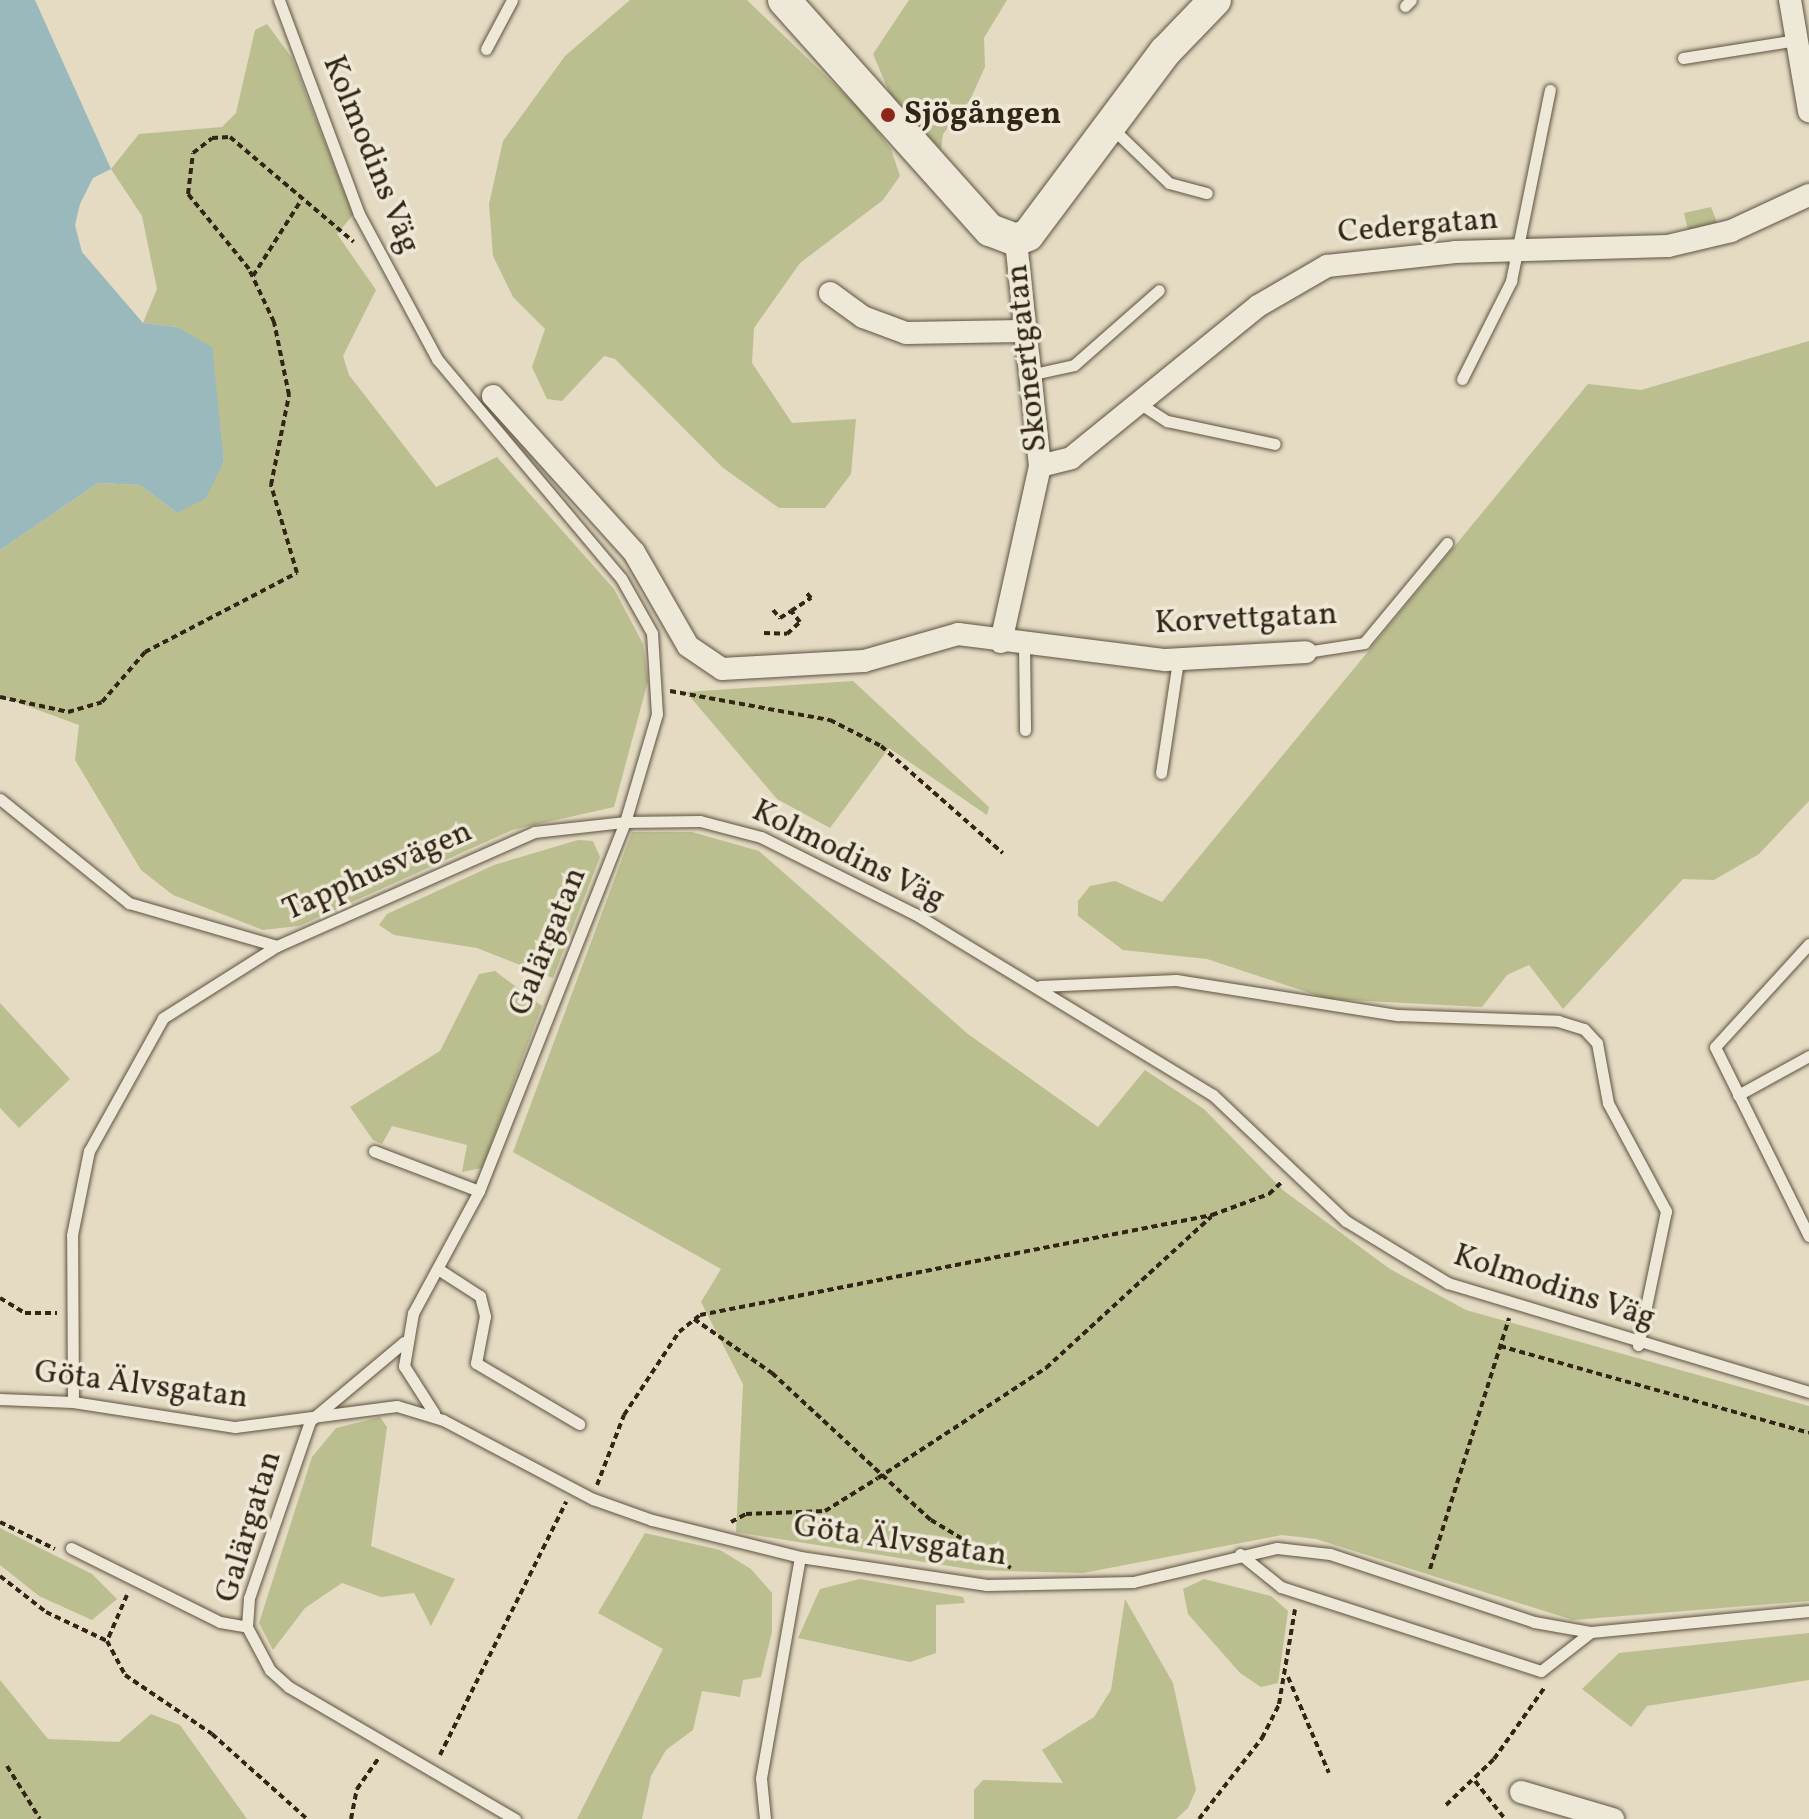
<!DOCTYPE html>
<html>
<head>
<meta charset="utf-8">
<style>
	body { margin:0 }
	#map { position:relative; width:1809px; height:1819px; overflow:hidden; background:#e4dbc2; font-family:Vollkorn,serif }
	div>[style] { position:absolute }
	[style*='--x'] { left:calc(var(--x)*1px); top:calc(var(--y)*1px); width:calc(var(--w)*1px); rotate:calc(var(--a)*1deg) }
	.green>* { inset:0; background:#bbbe8f }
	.water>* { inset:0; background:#9ab9bd }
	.path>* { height:4px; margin-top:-2px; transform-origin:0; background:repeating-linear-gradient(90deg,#322516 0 6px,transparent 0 10px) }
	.roads { filter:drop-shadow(0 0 2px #5e5241) drop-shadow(0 0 2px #5e5241) }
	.lane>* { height:11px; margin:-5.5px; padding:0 5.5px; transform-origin:5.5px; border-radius:5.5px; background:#ede8d7 }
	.street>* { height:22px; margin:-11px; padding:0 11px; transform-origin:11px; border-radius:11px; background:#ede8d7 }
	.secondary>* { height:32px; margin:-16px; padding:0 16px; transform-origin:16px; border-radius:16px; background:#ede8d7 }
	.dots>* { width:22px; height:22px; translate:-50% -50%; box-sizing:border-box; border:4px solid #ede8d7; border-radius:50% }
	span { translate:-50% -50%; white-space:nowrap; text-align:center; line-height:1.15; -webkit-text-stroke:7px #ede8d7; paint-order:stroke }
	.poi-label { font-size:32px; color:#322516; font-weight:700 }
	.left { translate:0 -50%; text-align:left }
	.street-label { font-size:32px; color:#322516 }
</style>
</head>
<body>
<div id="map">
	<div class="green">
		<div style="clip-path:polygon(630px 0,747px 0,861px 110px,891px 149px,900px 176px,883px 200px,800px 263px,754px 328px,752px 363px,792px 423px,856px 419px,851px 474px,825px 508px,779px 508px,722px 467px,615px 359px,604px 356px,562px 401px,547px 399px,532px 367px,545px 329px,513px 297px,493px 256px,489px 204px,503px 141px,565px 56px)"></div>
		<div style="clip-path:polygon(909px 0,1007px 0,984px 38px,985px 67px,970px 100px,943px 134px,941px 150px,890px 94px,873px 54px)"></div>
		<div style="clip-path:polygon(267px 24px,292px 58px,353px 215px,337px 234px,376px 290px,343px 356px,349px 375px,436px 487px,497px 457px,614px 589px,643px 644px,648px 681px,614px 807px,512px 830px,299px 926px,263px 930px,173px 895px,141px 870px,75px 760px,79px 725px,0 696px,0 550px,98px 483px,140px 485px,177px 513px,224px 462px,220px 425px,177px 327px,143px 323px,157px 289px,142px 216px,111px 169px,139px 134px,222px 127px,236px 113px,255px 30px)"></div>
		<div style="clip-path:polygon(1711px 207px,1717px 222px,1688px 230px,1684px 213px)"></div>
		<div style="clip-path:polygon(1809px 341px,1809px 801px,1759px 854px,1714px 880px,1683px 879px,1563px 1009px,1529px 965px,1507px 975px,1482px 1007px,1328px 999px,1207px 959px,1123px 950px,1078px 916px,1078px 901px,1090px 886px,1115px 881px,1162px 902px,1588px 384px,1641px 390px)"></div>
		<div style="clip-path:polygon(853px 681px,989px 807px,987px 815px,889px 748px,830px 828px,777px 799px,686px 692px)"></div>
		<div style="clip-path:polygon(632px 832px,692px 832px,759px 851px,968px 1034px,1098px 1127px,1145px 1070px,1204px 1109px,1284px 1191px,1390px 1269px,1466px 1310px,1809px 1406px,1809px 1601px,1573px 1620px,1316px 1539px,1282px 1535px,1083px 1573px,975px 1570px,736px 1532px,743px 1384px,701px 1302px,721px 1269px,513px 1152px)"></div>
		<div style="clip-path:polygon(578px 840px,593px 841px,600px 857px,553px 978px,477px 948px,394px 935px,379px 925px,387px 914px,494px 865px)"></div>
		<div style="clip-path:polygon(495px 971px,542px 1006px,482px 1168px,462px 1172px,467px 1145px,392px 1126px,382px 1144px,373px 1140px,350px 1107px,440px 1051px,479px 974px)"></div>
		<div style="clip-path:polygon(0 1003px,70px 1079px,19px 1128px,0 1108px)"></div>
		<div style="clip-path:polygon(380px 1417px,387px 1427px,371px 1546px,455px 1579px,431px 1626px,414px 1593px,381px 1597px,342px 1583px,305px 1608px,273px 1650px,259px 1623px,312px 1457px,336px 1428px)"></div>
		<div style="clip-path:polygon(0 1528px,92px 1574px,117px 1599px,92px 1620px,39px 1596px,0 1565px)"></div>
		<div style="clip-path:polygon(645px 1533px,720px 1550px,751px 1569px,772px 1593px,772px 1632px,761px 1677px,743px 1680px,740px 1697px,702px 1691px,693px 1730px,666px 1750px,651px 1776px,642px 1819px,577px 1819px,663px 1649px,598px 1613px)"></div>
		<div style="clip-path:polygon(860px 1579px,963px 1597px,965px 1603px,936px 1605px,936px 1653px,910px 1662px,798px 1638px,820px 1589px)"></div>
		<div style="clip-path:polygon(1204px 1579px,1271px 1596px,1288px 1611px,1278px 1683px,1261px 1687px,1240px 1673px,1188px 1614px,1183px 1589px)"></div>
		<div style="clip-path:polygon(1125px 1599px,1173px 1683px,1196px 1790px,1188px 1808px,1176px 1819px,974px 1819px,974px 1790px,983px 1780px,1063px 1783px,1042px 1750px,1094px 1717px,1111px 1690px)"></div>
		<div style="clip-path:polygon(1809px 1633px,1809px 1680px,1647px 1706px,1631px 1727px,1582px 1689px,1619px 1653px)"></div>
		<div style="clip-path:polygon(0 1680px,48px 1739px,119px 1742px,151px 1714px,180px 1725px,247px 1819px,0 1819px)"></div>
	</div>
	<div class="water">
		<div style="clip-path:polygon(0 0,35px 0,111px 169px,93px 178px,80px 204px,75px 225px,82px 252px,143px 323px,177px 327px,212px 347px,224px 461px,206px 498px,177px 513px,140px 485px,98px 483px,0 550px)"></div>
	</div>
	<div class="path">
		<div style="--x:253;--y:276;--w:88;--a:-57.6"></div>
		<div style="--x:773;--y:610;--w:11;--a:49"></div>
		<div style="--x:780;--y:618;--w:13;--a:-32"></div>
		<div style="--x:764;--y:633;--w:23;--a:2"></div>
		<div style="--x:787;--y:634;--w:18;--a:-43"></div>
		<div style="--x:800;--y:622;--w:14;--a:-129"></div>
		<div style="--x:791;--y:611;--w:24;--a:-33"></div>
		<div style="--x:811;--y:598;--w:9;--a:-131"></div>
		<div style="--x:670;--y:691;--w:163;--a:10.3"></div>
		<div style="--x:830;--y:720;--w:57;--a:27"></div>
		<div style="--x:881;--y:746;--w:162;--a:41.3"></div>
		<div style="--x:0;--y:697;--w:70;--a:12.4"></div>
		<div style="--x:68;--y:712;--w:35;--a:-16"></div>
		<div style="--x:102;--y:702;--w:66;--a:-49.3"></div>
		<div style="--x:145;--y:652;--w:171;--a:-27.5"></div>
		<div style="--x:297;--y:573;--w:92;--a:-106.5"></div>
		<div style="--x:271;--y:485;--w:92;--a:-78.7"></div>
		<div style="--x:289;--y:395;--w:75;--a:-101.6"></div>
		<div style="--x:274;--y:322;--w:59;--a:-115.3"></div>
		<div style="--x:249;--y:269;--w:97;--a:-129.1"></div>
		<div style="--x:188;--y:194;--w:41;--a:-83"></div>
		<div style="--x:193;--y:153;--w:24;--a:-38"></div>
		<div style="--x:212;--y:138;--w:18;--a:-3"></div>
		<div style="--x:230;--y:137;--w:162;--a:40.3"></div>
		<div style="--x:0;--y:1298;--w:29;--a:31"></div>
		<div style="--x:25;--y:1313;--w:32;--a:0"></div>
		<div style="--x:694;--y:1319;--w:95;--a:34.7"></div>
		<div style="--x:772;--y:1373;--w:217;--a:42.8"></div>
		<div style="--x:931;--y:1520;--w:93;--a:31"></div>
		<div style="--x:1500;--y:1346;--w:321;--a:15.7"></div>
		<div style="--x:597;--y:1485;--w:75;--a:-68.9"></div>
		<div style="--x:624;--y:1415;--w:100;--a:-56.5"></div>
		<div style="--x:679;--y:1332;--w:27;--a:-39"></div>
		<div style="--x:700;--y:1315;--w:522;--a:-11.05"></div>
		<div style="--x:1212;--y:1215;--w:61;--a:-20.2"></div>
		<div style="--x:1269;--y:1194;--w:19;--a:-43"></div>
		<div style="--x:0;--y:1522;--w:61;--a:26.1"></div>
		<div style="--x:731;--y:1522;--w:17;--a:-28"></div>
		<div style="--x:746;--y:1514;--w:79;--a:-2.2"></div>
		<div style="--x:825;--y:1511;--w:62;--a:-31.9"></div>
		<div style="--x:878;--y:1478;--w:201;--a:-33.2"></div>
		<div style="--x:1046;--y:1368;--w:224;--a:-42.5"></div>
		<div style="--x:1430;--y:1569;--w:263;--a:-72.5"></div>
		<div style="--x:0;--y:1576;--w:58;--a:38"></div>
		<div style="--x:46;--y:1612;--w:68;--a:25.4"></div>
		<div style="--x:127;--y:1595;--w:50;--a:113.5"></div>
		<div style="--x:107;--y:1641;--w:38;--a:62"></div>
		<div style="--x:125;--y:1675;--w:105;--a:34.1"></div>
		<div style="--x:212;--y:1734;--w:127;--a:41.8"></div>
		<div style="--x:1288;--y:1677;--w:104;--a:66.9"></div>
		<div style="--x:440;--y:1755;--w:283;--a:-63.5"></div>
		<div style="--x:7;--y:1766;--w:62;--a:58.1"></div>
		<div style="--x:1475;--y:1781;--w:48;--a:51.7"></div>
		<div style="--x:1446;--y:1805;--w:66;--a:-43.8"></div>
		<div style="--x:1494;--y:1759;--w:88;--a:-54.7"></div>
		<div style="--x:351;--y:1819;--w:31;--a:-79"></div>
		<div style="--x:357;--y:1789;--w:39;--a:-55"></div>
		<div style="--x:1199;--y:1819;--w:103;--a:-52.1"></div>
		<div style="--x:1262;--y:1738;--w:38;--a:-63"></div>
		<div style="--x:1279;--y:1704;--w:96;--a:-80.4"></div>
	</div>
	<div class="roads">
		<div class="lane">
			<div style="--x:279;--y:0;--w:228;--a:69.5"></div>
			<div style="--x:359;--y:214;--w:165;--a:61.7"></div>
			<div style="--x:437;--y:359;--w:286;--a:50"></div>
			<div style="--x:621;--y:578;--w:63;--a:60.6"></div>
			<div style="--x:652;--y:633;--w:81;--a:86.5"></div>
			<div style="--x:657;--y:714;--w:113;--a:106.5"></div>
			<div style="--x:625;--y:822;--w:75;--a:-0.8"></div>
			<div style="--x:700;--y:821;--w:63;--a:14.7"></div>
			<div style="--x:761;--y:837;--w:172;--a:26.6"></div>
			<div style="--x:915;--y:914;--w:349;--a:31.3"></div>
			<div style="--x:1213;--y:1095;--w:183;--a:43.5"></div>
			<div style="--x:1346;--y:1221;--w:119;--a:31.3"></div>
			<div style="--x:1448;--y:1283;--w:377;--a:16.8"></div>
			<div style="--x:1405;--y:6;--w:8;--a:-45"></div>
			<div style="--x:486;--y:49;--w:55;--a:-62"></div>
			<div style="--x:1683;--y:58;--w:115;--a:-9"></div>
			<div style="--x:1112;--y:128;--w:79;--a:44"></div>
			<div style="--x:1169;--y:183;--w:39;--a:15"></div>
			<div style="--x:1029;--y:375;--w:46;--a:-12.5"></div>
			<div style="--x:1074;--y:365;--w:113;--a:-41.4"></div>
			<div style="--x:1462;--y:379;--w:110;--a:-63.4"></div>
			<div style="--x:1511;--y:281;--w:195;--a:-78.5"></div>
			<div style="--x:1142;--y:405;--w:30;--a:33"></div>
			<div style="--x:1167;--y:421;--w:110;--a:12"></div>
			<div style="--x:1024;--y:644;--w:86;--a:89.3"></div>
			<div style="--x:1306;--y:652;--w:59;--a:-8.8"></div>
			<div style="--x:1364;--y:643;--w:130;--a:-50.3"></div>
			<div style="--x:1161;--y:773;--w:114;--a:-81.4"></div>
			<div style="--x:0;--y:799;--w:166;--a:38.9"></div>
			<div style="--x:129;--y:903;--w:154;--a:16.2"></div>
			<div style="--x:277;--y:946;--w:281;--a:-23.9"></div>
			<div style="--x:534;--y:832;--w:92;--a:-6.3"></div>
			<div style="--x:625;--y:822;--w:397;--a:111.6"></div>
			<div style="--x:479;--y:1191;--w:139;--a:118.4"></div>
			<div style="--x:413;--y:1313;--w:54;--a:99.6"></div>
			<div style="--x:404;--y:1366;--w:56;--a:57.4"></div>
			<div style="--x:1809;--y:944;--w:139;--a:132.4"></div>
			<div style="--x:1715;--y:1047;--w:211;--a:63.6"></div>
			<div style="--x:1040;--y:986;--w:136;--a:-2.5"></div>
			<div style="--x:1176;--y:980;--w:225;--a:9"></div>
			<div style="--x:1398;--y:1015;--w:160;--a:2.1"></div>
			<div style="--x:1558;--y:1021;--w:27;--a:17"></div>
			<div style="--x:1584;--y:1029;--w:19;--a:47"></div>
			<div style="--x:1597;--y:1043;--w:61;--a:79.6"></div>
			<div style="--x:1608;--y:1103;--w:123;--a:61.8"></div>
			<div style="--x:1666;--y:1211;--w:137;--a:101.8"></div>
			<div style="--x:1738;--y:1095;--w:81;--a:-28.8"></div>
			<div style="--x:374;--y:1151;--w:112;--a:20.9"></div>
			<div style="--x:438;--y:1269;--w:50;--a:32.7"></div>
			<div style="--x:480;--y:1296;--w:21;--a:76"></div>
			<div style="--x:485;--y:1316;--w:48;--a:100.8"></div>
			<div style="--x:476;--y:1363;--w:120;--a:30.6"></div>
			<div style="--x:404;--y:1342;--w:123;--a:140"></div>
			<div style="--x:310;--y:1421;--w:187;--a:109"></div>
			<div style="--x:249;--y:1598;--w:29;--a:94"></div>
			<div style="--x:247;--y:1627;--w:49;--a:61.9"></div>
			<div style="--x:270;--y:1670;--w:25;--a:42"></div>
			<div style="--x:289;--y:1687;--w:262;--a:30.3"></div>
			<div style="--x:0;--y:1399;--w:73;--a:2.4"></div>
			<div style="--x:73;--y:1402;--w:164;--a:8.8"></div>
			<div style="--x:235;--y:1427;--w:163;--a:-7.4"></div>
			<div style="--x:397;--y:1406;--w:48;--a:16.9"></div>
			<div style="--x:443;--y:1420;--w:170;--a:27.8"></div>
			<div style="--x:593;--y:1499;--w:63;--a:19.6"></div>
			<div style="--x:652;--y:1520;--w:153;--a:14"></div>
			<div style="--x:800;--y:1557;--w:189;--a:8.5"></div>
			<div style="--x:987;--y:1585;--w:146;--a:-1.2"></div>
			<div style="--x:1133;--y:1582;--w:148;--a:-13.3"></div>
			<div style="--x:1277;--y:1548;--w:53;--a:6.5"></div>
			<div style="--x:1330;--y:1554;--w:215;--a:18.4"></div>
			<div style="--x:1534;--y:1622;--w:58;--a:10"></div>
			<div style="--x:1591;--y:1632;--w:219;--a:-5.5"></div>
			<div style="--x:73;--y:1402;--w:167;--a:-90.3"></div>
			<div style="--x:72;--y:1235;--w:86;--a:-78.6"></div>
			<div style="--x:89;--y:1151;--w:152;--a:-60.9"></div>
			<div style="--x:163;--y:1018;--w:135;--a:-32.3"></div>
			<div style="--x:71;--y:1548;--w:166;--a:26.4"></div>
			<div style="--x:220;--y:1622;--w:27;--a:10"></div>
			<div style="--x:1240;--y:1554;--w:53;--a:38.8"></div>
			<div style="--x:1281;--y:1587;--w:273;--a:17.9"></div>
			<div style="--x:1541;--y:1671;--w:63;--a:-38"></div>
			<div style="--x:765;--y:1819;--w:41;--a:-95.6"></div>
			<div style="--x:761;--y:1778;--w:224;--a:-80"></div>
		</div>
		<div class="street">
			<div style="--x:1790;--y:0;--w:113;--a:80.3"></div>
			<div style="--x:830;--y:293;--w:41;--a:36"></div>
			<div style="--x:863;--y:317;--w:46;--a:20.4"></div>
			<div style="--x:906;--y:333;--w:116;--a:-1"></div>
			<div style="--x:493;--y:396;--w:210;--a:47.9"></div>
			<div style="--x:634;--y:552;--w:108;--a:60.1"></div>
			<div style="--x:688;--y:646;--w:41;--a:34.1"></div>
			<div style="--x:722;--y:669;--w:142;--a:-3.2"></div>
			<div style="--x:864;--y:661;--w:98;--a:-16"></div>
			<div style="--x:958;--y:634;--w:209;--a:7.2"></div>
			<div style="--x:1165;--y:660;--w:141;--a:-3.2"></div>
			<div style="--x:1040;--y:466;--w:32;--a:-14"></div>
			<div style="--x:1071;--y:458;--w:241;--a:-39.1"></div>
			<div style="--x:1258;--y:306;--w:80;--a:-30.1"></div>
			<div style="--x:1327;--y:266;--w:129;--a:-6.2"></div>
			<div style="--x:1455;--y:252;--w:213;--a:-1.6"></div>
			<div style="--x:1668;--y:246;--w:65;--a:-13.4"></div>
			<div style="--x:1731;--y:231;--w:86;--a:-24.8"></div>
			<div style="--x:1001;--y:642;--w:180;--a:-77.5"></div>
			<div style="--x:1040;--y:466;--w:227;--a:-96.1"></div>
			<div style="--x:1521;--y:1792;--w:96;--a:16.4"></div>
		</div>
		<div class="secondary">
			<div style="--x:784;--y:0;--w:309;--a:48.2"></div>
			<div style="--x:990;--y:230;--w:28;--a:21"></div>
			<div style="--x:1016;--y:240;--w:13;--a:-23"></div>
			<div style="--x:1028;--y:235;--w:229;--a:-53.2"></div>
			<div style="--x:1165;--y:52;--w:72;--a:-46.1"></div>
		</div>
	</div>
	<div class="dots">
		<div style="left:888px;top:115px;background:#8f2418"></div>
	</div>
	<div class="poi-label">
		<span class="left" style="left:904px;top:115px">Sjögången</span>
	</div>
	<div class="street-label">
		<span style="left:370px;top:155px;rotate:68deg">Kolmodins Väg</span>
		<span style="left:1418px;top:227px;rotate:-5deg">Cedergatan</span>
		<span style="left:1028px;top:358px;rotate:-96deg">Skonertgatan</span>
		<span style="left:1246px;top:620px;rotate:-3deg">Korvettgatan</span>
		<span style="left:848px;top:856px;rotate:26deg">Kolmodins Väg</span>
		<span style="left:378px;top:872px;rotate:-24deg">Tapphusvägen</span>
		<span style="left:549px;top:942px;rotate:-68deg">Galärgatan</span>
		<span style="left:1554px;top:1288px;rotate:18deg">Kolmodins Väg</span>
		<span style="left:141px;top:1386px;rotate:7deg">Göta Älvsgatan</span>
		<span style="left:250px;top:1527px;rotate:-73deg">Galärgatan</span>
		<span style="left:900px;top:1542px;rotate:8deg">Göta Älvsgatan</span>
	</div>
</div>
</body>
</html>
